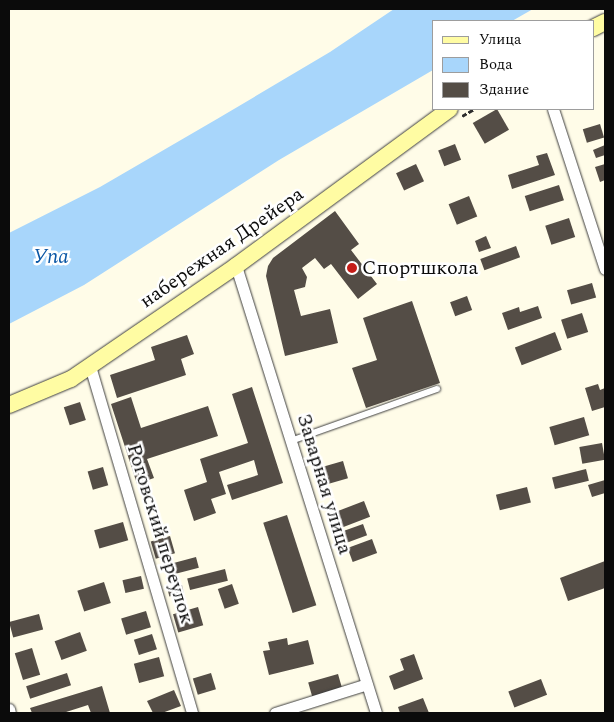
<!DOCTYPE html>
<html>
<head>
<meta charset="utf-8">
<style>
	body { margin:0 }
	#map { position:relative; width:614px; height:722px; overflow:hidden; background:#fffce8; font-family:Spectral,serif }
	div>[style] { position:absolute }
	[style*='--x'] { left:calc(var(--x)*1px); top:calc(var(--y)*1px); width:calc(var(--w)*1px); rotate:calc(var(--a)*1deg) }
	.water>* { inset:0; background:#a8d6fb }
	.building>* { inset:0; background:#544d46; transform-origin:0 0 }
	.path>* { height:2.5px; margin-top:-1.25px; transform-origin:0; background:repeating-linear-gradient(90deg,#2d2d2d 0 5px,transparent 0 7.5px) }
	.roads { filter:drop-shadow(0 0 1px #3e3e3e) drop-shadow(0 0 1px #3e3e3e) }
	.lane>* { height:5.5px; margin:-2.75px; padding:0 2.75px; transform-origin:2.75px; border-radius:2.75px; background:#fff }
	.street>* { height:11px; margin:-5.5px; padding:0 5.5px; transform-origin:5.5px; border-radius:5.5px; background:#fff }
	.secondary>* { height:16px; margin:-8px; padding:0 8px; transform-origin:8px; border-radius:8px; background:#fffca3 }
	.dots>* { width:14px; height:14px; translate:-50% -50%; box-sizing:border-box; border:2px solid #fff; border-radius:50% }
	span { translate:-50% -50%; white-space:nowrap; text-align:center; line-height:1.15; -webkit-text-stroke:5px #fff; paint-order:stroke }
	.street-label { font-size:20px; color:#0b0b0b }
	.poi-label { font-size:20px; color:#0b0b0b }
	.left { translate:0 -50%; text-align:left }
	.water-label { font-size:21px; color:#0b57a5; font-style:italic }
	.frame { position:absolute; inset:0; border:10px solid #0b0b0b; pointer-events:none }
	.legend { position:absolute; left:432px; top:20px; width:162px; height:90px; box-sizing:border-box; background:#fff; border:1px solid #9d9d9d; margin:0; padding:6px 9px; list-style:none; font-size:15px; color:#0b0b0b }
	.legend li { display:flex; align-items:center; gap:10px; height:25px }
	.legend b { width:25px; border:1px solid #9d9d9d }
</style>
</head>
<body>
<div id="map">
	<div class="water">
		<div style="clip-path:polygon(394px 9px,533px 9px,512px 21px,433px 21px,433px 70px,279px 160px,84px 285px,9px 324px,9px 233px,100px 187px,217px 119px,330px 52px)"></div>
	</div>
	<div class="building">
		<div style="left:497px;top:109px;width:24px;height:28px;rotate:60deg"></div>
		<div style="left:600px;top:124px;width:14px;height:18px;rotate:73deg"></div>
		<div style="left:455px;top:144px;width:17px;height:18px;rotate:69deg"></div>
		<div style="clip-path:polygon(605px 145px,605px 155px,596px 158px,593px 150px)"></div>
		<div style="clip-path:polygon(547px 153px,555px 175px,512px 189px,508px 175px,539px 165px,536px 156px)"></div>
		<div style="left:416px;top:164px;width:19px;height:22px;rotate:65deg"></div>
		<div style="clip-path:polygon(605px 164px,605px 180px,600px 182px,595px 167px)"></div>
		<div style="left:559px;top:185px;width:16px;height:36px;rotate:72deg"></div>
		<div style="left:469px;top:196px;width:22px;height:22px;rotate:68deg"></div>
		<div style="clip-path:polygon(335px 211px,359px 244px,351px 250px,377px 284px,358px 299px,331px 264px,324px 269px,315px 258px,302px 268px,307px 277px,305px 287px,294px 290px,301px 316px,330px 309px,338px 343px,285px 356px,266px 276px,268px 266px,273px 258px)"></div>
		<div style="left:569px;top:218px;width:20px;height:25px;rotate:72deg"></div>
		<div style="clip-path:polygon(486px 236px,491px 248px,479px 252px,475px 241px)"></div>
		<div style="left:516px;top:246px;width:12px;height:38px;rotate:70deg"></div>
		<div style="left:592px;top:283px;width:15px;height:26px;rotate:74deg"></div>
		<div style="left:467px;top:296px;width:15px;height:18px;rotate:70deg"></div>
		<div style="clip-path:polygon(412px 301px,440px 383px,366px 408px,352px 368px,377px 360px,363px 318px)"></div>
		<div style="clip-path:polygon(538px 306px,542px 318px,508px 330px,502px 313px,519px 307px,520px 312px)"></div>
		<div style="left:582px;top:313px;width:20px;height:22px;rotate:72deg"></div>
		<div style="left:555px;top:332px;width:19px;height:43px;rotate:69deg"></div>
		<div style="clip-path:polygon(187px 335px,194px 354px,181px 359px,186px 375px,117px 398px,110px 375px,155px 360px,151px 347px)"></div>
		<div style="clip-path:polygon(598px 384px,600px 390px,605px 388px,605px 407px,592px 411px,585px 388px)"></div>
		<div style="clip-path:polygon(252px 387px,283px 483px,232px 500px,227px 485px,258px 475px,254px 460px,219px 472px,226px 494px,211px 499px,216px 513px,194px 521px,184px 490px,207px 482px,200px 459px,248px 443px,232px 394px)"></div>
		<div style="clip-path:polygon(131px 397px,141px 428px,208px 406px,218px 436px,147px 459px,154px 478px,137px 484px,111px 404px)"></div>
		<div style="left:80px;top:402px;width:19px;height:17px;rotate:72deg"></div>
		<div style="left:584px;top:417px;width:19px;height:36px;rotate:74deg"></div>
		<div style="left:602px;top:443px;width:17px;height:23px;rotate:80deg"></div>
		<div style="left:343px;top:461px;width:18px;height:28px;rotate:74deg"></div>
		<div style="left:103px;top:467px;width:19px;height:16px;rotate:74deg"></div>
		<div style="left:586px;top:469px;width:12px;height:35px;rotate:76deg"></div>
		<div style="clip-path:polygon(605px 480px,605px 493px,592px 497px,588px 485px)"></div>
		<div style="left:527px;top:487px;width:16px;height:32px;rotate:76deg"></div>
		<div style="left:364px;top:501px;width:17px;height:32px;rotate:69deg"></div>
		<div style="left:287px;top:515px;width:95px;height:25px;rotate:72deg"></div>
		<div style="left:123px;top:522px;width:19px;height:30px;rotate:74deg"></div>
		<div style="left:363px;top:524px;width:12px;height:23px;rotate:70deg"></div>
		<div style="left:170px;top:536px;width:18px;height:20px;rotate:74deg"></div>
		<div style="left:372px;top:539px;width:15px;height:26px;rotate:70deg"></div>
		<div style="left:196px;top:557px;width:11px;height:28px;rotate:75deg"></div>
		<div style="clip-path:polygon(605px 561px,605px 588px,568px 601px,560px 578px)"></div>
		<div style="left:225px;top:569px;width:12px;height:39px;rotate:76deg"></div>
		<div style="left:141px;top:576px;width:13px;height:19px;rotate:77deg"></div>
		<div style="left:104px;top:582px;width:22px;height:28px;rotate:72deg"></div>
		<div style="left:232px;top:584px;width:21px;height:15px;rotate:71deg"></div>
		<div style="left:182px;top:585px;width:8px;height:15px;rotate:76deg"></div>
		<div style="left:198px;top:607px;width:19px;height:26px;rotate:74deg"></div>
		<div style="left:146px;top:611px;width:17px;height:26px;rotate:73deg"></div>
		<div style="left:39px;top:614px;width:16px;height:31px;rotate:75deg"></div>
		<div style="left:80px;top:632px;width:20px;height:27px;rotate:70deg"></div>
		<div style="left:152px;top:634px;width:16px;height:19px;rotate:72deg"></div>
		<div style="clip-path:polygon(287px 638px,288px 645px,308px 640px,314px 664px,269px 675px,263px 651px,270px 650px,268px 642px)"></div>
		<div style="left:32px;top:648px;width:28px;height:18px;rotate:73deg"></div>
		<div style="clip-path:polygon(414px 654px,423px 679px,394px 690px,389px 676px,404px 670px,400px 659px)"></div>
		<div style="left:159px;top:657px;width:20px;height:26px;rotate:75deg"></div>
		<div style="left:67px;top:673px;width:13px;height:43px;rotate:72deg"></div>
		<div style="left:211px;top:673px;width:17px;height:19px;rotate:73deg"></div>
		<div style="left:338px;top:674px;width:15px;height:31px;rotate:74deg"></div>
		<div style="left:541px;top:679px;width:17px;height:35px;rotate:69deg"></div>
		<div style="clip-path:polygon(102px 686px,110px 713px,91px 713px,88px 705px,63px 713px,32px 713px,30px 708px)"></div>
		<div style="clip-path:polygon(174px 690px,181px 706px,162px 713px,153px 713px,147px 701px)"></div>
		<div style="clip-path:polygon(423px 698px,429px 713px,400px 713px,398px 707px)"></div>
	</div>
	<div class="path">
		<div style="--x:462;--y:116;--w:14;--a:-30"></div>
	</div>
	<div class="roads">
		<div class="lane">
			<div style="--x:291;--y:441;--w:155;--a:-19.6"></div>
		</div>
		<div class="street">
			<div style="--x:553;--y:109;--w:168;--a:72"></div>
			<div style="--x:236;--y:266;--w:468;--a:72.6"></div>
			<div style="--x:90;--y:366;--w:362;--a:73.6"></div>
			<div style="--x:9;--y:709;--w:4;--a:76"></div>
			<div style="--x:275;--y:713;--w:96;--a:-17.5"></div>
		</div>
		<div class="secondary">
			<div style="--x:593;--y:28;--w:13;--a:-27"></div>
			<div style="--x:9;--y:405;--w:67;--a:-22.8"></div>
			<div style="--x:71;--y:379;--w:200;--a:-34.4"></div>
			<div style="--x:236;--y:266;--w:265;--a:-36.3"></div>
		</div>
	</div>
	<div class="dots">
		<div style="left:352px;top:268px;background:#c51d18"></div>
	</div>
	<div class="street-label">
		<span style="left:222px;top:248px;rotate:-35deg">набережная Дрейера</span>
		<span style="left:324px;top:484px;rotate:73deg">Заварная улица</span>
		<span style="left:160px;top:534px;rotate:73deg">Роговский переулок</span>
	</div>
	<div class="poi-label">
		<span class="left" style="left:362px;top:268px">Спортшкола</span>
	</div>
	<div class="water-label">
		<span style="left:51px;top:257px">Упа</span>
	</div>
	<div class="frame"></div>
	<ul class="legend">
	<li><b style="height:6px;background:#fffca3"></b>Улица</li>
	<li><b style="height:14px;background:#a8d6fb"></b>Вода</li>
	<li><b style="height:14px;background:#544d46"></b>Здание</li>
	</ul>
</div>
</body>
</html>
